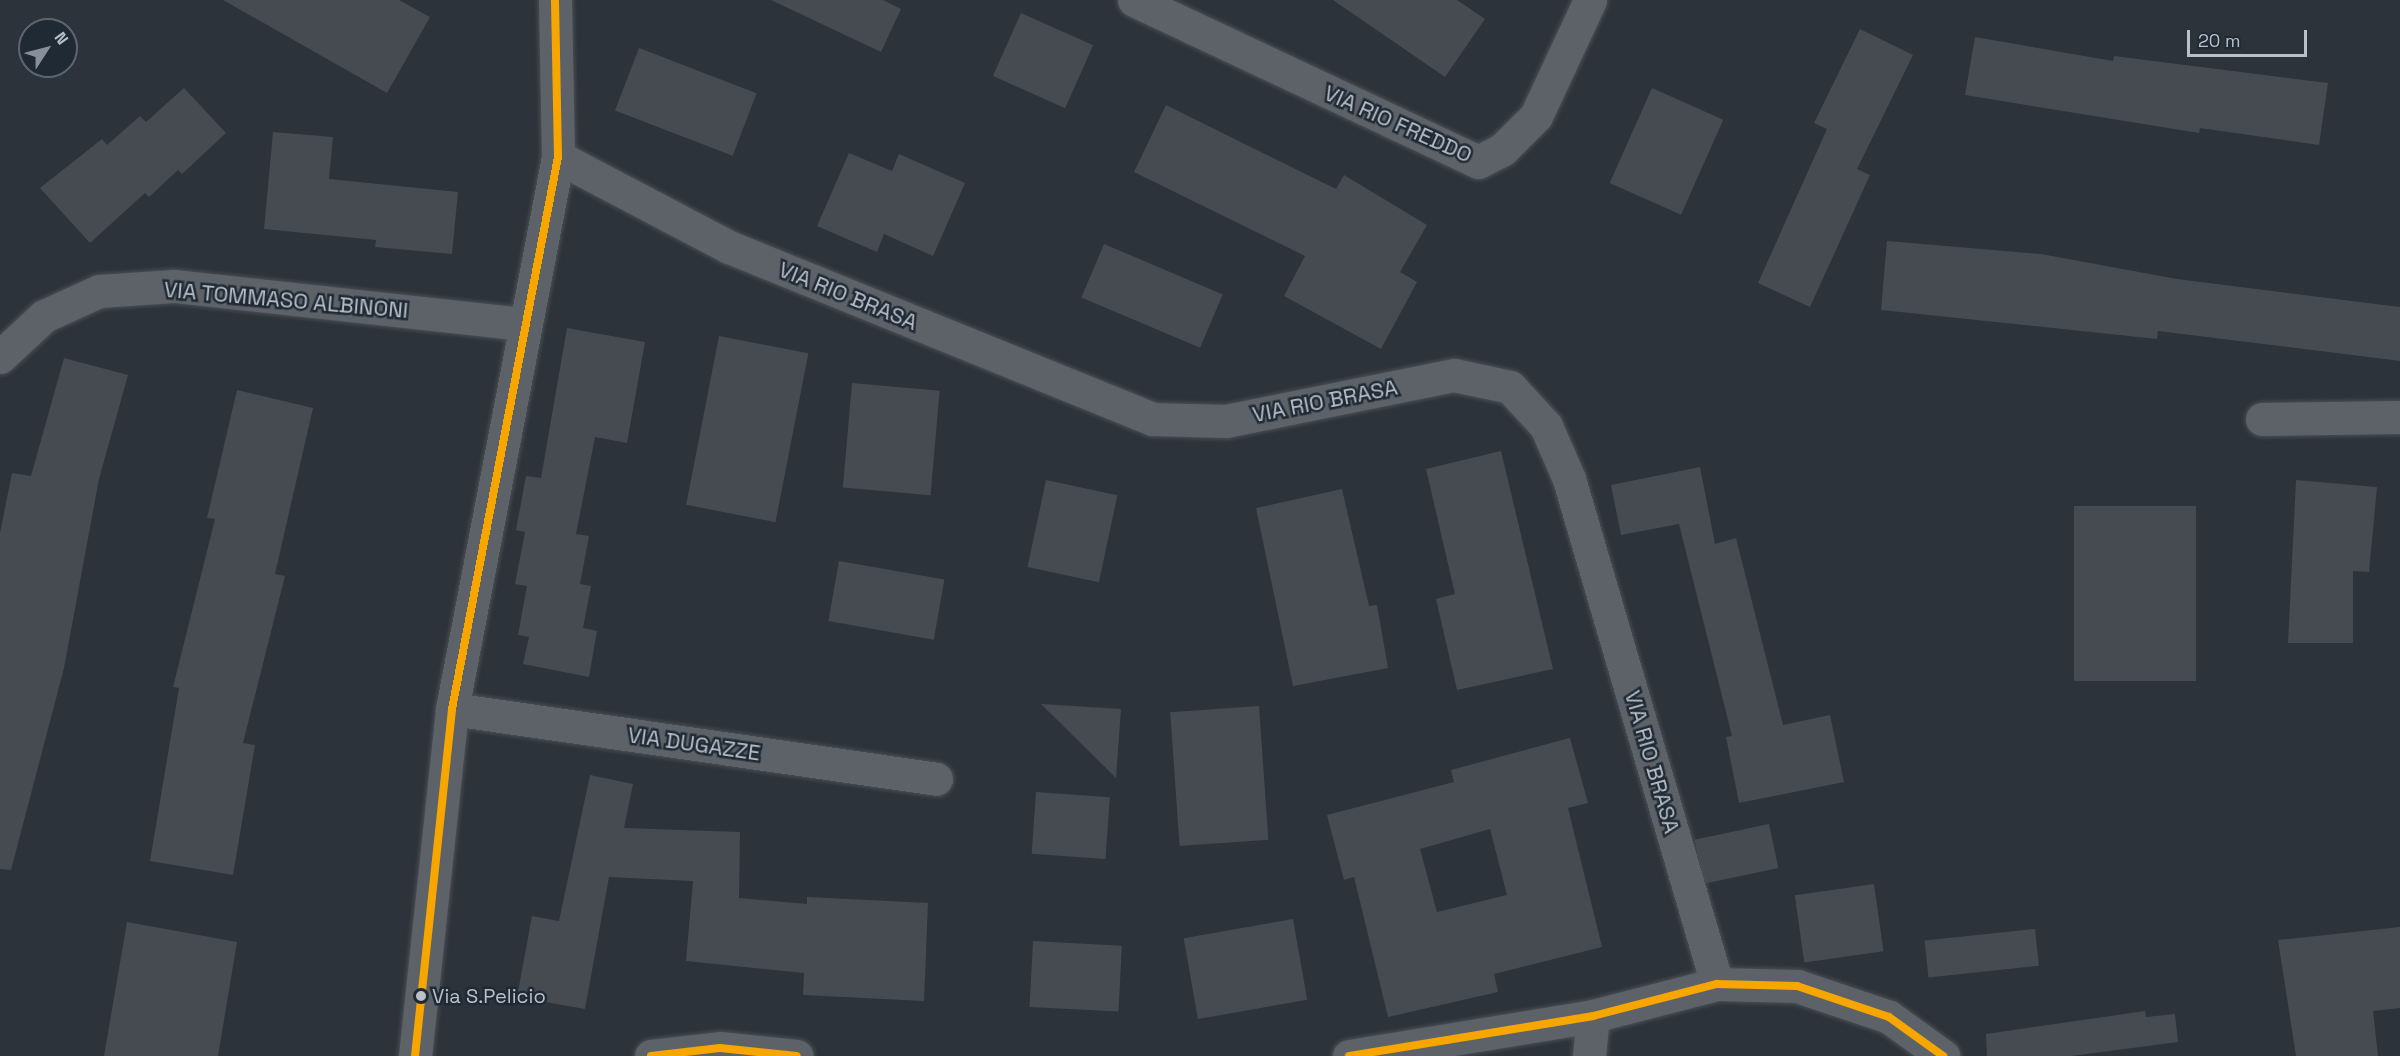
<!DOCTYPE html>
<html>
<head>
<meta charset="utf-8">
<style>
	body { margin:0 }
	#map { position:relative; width:2400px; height:1056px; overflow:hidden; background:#2d333a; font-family:"Space Grotesk",sans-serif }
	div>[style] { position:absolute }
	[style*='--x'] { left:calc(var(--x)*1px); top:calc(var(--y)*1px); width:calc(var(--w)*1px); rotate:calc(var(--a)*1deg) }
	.building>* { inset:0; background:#464b51; transform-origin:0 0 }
	.roads { filter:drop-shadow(0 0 2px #4b4f54) drop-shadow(0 0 2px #4b4f54) }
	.minor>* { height:33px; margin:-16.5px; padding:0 16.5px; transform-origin:16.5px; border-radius:16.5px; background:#5d6268 }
	.bus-1>* { height:8px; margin:-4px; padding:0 4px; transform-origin:4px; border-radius:4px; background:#f7a600 }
	.dots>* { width:16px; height:16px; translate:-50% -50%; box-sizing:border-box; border:3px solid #202a35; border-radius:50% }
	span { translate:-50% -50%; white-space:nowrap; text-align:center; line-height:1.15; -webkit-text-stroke:5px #202a35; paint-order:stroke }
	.bus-label { font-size:20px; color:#b8c0ca }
	.left { translate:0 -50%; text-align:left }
	.street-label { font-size:22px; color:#b8c0ca }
	.north { position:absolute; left:18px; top:18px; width:60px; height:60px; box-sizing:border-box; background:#202a35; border:2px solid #5d6671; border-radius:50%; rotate:54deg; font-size:16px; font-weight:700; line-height:24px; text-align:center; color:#b8c0ca }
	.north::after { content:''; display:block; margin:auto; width:21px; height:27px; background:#878f98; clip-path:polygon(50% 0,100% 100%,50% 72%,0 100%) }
	.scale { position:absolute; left:2187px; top:30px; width:120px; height:27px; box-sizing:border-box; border:3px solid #b8c0ca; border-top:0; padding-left:8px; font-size:18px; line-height:21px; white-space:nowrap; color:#b8c0ca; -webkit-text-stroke:4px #202a35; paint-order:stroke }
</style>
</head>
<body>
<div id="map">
	<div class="building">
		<div style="clip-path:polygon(223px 0,399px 0,430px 17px,387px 93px)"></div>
		<div style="clip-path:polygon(771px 0,883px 0,901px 9px,881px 52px)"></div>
		<div style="clip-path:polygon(1333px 0,1457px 0,1485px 19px,1445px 77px)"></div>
		<div style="left:1021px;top:13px;width:79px;height:69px;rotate:24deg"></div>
		<div style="clip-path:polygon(1860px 29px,1913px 55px,1857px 169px,1870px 175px,1810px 307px,1758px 283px,1827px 129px,1814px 123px)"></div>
		<div style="clip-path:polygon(1975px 37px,2113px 61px,2114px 56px,2328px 83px,2319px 145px,2200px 128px,2199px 133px,1965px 95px)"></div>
		<div style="left:639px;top:48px;width:126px;height:67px;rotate:21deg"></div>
		<div style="clip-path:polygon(184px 88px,226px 133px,182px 174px,178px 170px,149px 197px,145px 193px,90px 243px,40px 188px,102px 139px,107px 145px,140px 116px,146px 122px)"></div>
		<div style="left:1652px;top:88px;width:78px;height:104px;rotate:24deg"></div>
		<div style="clip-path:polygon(1166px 105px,1336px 189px,1344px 175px,1427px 225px,1400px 272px,1417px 282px,1381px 349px,1284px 296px,1305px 256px,1134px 172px)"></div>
		<div style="clip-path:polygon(273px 132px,333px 137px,329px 179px,458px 192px,452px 254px,375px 247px,376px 240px,264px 229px)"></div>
		<div style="clip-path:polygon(849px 153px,892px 171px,899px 154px,965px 183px,933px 256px,884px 234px,877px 252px,817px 226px)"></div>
		<div style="clip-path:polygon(1887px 241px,2041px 254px,2177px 279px,2400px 307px,2400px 361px,2158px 331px,2157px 339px,1881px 310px)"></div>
		<div style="left:1104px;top:244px;width:129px;height:58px;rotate:23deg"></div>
		<div style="clip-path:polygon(567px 328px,645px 342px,627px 443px,595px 437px,576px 534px,589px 536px,580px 584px,591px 586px,583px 628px,597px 631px,589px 677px,523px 664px,529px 637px,518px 635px,527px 586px,515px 584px,525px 532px,516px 530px,526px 476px,541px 478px)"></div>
		<div style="left:719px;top:336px;width:91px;height:172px;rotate:11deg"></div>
		<div style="clip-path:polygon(64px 358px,128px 375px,99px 479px,64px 668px,11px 870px,0 869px,0 533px,12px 473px,31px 476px)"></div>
		<div style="left:852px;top:383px;width:88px;height:105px;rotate:5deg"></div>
		<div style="clip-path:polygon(237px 390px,313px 408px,275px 574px,285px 576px,243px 743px,255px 745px,233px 875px,150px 861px,179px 688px,173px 687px,215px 519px,207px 518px)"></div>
		<div style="clip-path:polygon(1501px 451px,1553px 669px,1457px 690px,1436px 599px,1455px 594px,1426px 469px)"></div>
		<div style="clip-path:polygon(1700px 467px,1715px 544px,1736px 538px,1783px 725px,1830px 715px,1844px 782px,1739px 803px,1726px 737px,1732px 736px,1679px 524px,1621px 535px,1611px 485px)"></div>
		<div style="left:1046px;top:480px;width:73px;height:89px;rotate:12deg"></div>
		<div style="clip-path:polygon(2296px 480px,2377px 487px,2369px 572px,2353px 571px,2353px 643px,2288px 643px)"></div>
		<div style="clip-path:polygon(1342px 489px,1369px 606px,1377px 605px,1388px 668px,1293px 686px,1256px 508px)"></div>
		<div style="left:2074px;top:506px;width:122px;height:175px"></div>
		<div style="left:839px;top:561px;width:107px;height:61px;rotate:10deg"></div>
		<div style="clip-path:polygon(1041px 704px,1121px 709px,1116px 778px)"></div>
		<div style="left:1259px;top:706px;width:134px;height:89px;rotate:86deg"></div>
		<div style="clip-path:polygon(evenodd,1570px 738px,1588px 803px,1568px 808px,1602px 947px,1494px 974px,1498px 992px,1388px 1017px,1354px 877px,1344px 880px,1327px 815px,1454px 782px,1451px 770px,1570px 738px,1490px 829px,1507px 895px,1437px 912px,1420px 849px,1490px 829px)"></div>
		<div style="clip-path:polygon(590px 775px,633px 784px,624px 828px,740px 832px,739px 898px,807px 904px,807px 897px,928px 903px,924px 1001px,803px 995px,804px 973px,686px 961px,693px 881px,609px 877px,585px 1009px,517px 997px,532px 916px,559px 921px)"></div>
		<div style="left:1036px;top:792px;width:74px;height:62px;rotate:4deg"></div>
		<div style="left:1769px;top:824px;width:45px;height:76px;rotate:78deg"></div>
		<div style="left:1874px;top:884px;width:68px;height:80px;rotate:82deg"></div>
		<div style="left:1293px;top:919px;width:82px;height:111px;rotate:80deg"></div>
		<div style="clip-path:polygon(127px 922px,237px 942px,218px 1056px,104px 1056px)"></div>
		<div style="clip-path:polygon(2400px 927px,2400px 1008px,2373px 1011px,2378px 1056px,2296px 1056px,2278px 940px)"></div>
		<div style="left:2035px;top:929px;width:37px;height:111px;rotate:84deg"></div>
		<div style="left:1033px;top:941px;width:89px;height:66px;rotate:3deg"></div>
		<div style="clip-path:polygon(2145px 1011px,2146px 1017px,2175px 1014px,2178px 1042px,2071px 1056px,1987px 1056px,1986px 1034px)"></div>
	</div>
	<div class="roads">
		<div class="minor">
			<div style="--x:1134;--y:0;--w:380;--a:25.2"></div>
			<div style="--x:1478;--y:162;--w:27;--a:-27"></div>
			<div style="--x:1502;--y:150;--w:48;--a:-45"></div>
			<div style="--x:1536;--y:116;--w:128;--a:-65"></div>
			<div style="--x:558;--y:157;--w:193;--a:27.8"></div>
			<div style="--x:729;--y:247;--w:457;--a:22.1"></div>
			<div style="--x:1152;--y:419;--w:74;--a:1.5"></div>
			<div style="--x:1226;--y:421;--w:233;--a:-11.4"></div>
			<div style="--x:1454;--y:375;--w:57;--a:12.1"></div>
			<div style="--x:1510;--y:387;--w:53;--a:47.3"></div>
			<div style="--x:1546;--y:426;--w:58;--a:66.5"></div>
			<div style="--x:1569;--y:479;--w:526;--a:73.67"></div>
			<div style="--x:0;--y:357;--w:60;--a:-43"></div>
			<div style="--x:44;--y:316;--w:60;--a:-24.4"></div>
			<div style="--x:99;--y:291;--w:75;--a:-3.8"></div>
			<div style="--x:174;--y:286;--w:350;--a:6.2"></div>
			<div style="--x:2262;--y:419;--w:138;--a:-0.8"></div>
			<div style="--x:452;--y:709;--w:489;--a:8.2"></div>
			<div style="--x:415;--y:1056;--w:349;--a:-83.9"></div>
			<div style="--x:452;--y:709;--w:562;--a:-79.13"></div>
			<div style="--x:558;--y:157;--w:157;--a:-91.1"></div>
			<div style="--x:651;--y:1056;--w:69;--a:-6.6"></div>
			<div style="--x:720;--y:1048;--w:77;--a:5.9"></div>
			<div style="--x:1349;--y:1056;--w:247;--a:-9.3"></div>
			<div style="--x:1593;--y:1016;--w:128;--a:-14.5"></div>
			<div style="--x:1717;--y:984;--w:80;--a:1.4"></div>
			<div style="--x:1797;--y:986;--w:97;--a:18.6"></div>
			<div style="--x:1889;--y:1017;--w:67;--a:35.8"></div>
			<div style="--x:1589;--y:1056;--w:40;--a:-84.3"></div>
		</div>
	</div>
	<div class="bus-1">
		<div style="--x:415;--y:1056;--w:349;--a:-83.9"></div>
		<div style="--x:452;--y:709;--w:562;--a:-79.13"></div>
		<div style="--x:558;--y:157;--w:157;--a:-91.1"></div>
		<div style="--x:651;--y:1056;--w:69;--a:-6.6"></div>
		<div style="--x:720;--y:1048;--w:77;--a:5.9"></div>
		<div style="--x:1349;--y:1056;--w:247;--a:-9.3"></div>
		<div style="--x:1593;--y:1016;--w:128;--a:-14.5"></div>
		<div style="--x:1717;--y:984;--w:80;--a:1.4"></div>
		<div style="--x:1797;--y:986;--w:97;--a:18.6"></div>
		<div style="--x:1889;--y:1017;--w:67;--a:35.8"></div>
	</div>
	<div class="dots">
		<div style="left:421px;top:996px;background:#b8c0ca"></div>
	</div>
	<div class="bus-label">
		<span class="left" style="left:432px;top:996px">Via S.Pelicio</span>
	</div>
	<div class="street-label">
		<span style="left:1398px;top:124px;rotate:24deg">VIA RIO FREDDO</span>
		<span style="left:848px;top:296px;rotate:22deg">VIA RIO BRASA</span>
		<span style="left:286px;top:300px;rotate:5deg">VIA TOMMASO ALBINONI</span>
		<span style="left:1325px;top:401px;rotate:-11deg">VIA RIO BRASA</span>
		<span style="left:694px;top:744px;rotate:8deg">VIA DUGAZZE</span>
		<span style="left:1652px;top:762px;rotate:74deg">VIA RIO BRASA</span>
	</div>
	<div class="north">N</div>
	<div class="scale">20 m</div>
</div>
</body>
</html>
